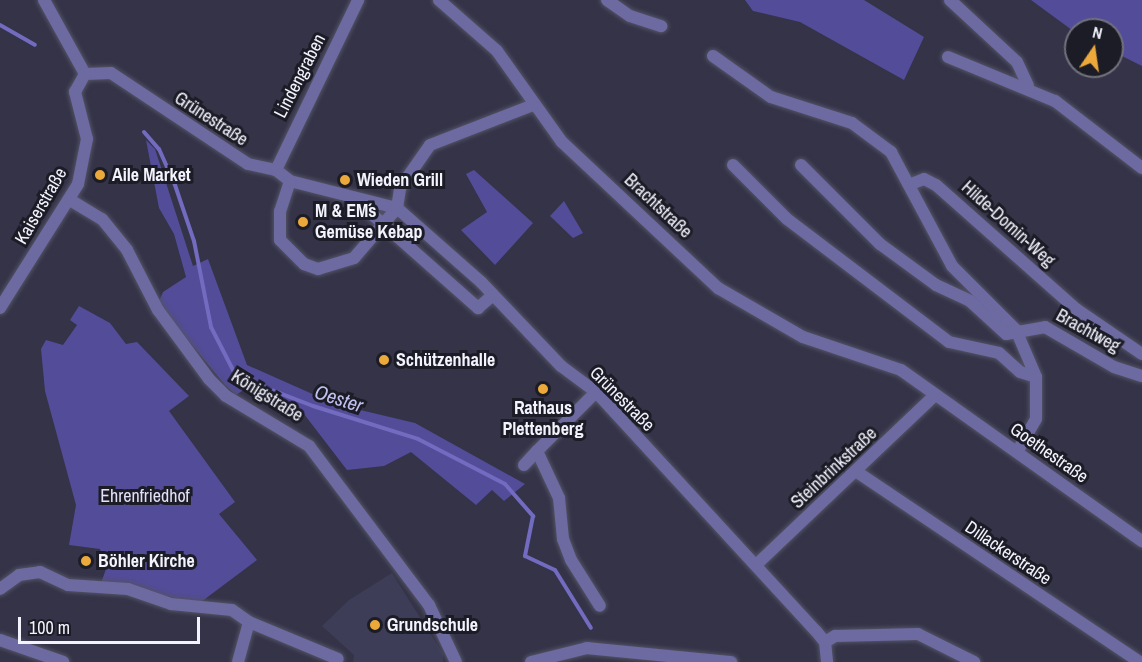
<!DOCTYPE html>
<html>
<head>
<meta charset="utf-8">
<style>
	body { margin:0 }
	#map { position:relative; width:1142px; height:662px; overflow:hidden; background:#343348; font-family:"Archivo Narrow",sans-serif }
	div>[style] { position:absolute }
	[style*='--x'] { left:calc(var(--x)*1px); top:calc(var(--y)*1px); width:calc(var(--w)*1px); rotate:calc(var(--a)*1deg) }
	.built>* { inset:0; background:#3d3d58 }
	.green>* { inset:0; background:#534c98 }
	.stream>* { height:4px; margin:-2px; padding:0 2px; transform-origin:2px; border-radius:2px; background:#726bc0 }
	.roads { filter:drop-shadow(0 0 2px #535265) drop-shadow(0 0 2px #535265) }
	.minor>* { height:12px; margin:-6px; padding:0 6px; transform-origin:6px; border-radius:6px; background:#6c6aa1 }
	.dots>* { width:16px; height:16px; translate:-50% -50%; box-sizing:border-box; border:3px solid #1c1c26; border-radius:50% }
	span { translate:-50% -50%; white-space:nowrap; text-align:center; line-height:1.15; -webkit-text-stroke:6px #1c1c26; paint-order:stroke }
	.street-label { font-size:18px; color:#f3f3fe }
	.poi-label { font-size:18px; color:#f3f3fe; font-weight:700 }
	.left { translate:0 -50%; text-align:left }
	.park-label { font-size:18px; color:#e1e1f8 }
	.water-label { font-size:20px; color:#c1c1ef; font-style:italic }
	.north { position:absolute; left:1064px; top:18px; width:60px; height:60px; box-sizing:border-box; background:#1c1c26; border:2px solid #72727c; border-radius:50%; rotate:13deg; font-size:16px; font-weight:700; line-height:24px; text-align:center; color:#f3f3fe }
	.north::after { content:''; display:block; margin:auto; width:21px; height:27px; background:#eca93b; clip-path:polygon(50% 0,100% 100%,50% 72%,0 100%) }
	.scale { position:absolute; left:18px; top:617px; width:182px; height:27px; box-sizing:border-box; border:3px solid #f3f3fe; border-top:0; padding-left:8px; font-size:18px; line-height:21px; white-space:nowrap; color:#f3f3fe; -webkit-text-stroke:4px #1c1c26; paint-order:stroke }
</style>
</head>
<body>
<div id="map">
	<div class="built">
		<div style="clip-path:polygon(392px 573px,443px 654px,443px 662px,353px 662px,354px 655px,322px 626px,349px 600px)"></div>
	</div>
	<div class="green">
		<div style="clip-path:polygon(745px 0,864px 0,924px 37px,904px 80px,800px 22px,753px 11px)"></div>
		<div style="clip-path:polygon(1031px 0,1142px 0,1142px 66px,1112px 51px,1112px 30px,1076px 33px)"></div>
		<div style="clip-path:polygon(146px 140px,155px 149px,193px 266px,208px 259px,247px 365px,335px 404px,415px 423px,525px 484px,504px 501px,492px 490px,476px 505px,411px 452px,384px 466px,347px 470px,304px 414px,245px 389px,236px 395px,225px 385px,158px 304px,163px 292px,186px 277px,174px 234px,159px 208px)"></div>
		<div style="clip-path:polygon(474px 170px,533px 223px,495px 265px,461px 230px,487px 212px,466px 174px)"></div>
		<div style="clip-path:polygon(564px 201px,583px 233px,573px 238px,550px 216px)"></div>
		<div style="clip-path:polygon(79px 306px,110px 323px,126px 344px,137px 342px,189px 396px,169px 411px,235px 502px,219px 514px,257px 560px,197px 605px,133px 586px,101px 583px,106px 569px,100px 549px,69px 545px,76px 505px,45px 391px,41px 349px,46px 340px,63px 345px,77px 325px,70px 320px)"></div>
	</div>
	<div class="stream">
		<div style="--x:0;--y:25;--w:40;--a:29.7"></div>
		<div style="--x:144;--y:132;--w:23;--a:49"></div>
		<div style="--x:159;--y:149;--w:39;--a:66"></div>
		<div style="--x:175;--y:185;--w:59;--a:71.3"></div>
		<div style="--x:194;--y:241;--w:88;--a:78.8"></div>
		<div style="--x:211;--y:327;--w:48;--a:62.9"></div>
		<div style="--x:233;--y:370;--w:13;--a:42"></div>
		<div style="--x:243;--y:379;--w:75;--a:21.1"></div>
		<div style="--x:313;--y:406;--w:110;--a:17.4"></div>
		<div style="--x:418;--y:439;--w:98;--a:27.3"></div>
		<div style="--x:505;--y:484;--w:43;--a:48.8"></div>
		<div style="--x:533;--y:516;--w:41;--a:101.3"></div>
		<div style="--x:525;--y:556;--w:33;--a:25"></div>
		<div style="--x:555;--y:570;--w:68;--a:58.2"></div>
	</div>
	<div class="roads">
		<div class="minor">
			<div style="--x:44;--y:0;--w:85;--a:61"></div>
			<div style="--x:439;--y:0;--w:77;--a:41.3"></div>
			<div style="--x:497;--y:51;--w:112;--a:54.5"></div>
			<div style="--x:562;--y:142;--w:214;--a:43.1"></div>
			<div style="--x:718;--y:288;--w:98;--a:30"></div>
			<div style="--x:803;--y:337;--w:103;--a:18.6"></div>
			<div style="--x:901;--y:370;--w:296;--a:35.4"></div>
			<div style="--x:607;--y:0;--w:28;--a:35"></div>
			<div style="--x:630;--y:16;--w:33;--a:18"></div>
			<div style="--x:950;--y:0;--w:91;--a:42.8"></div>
			<div style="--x:1017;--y:62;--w:26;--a:65"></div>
			<div style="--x:713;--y:56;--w:71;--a:35.3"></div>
			<div style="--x:771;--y:97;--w:85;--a:17.8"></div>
			<div style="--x:852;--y:123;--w:49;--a:36.6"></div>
			<div style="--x:891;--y:152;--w:129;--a:61.8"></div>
			<div style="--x:952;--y:266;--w:91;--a:45"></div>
			<div style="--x:1016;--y:330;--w:51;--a:66.9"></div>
			<div style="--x:1036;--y:377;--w:42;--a:90"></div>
			<div style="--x:1036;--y:419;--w:38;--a:120"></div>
			<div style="--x:948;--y:57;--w:116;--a:22.4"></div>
			<div style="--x:1055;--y:101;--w:110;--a:37.6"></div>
			<div style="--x:85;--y:74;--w:26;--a:-2"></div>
			<div style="--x:111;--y:73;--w:164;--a:33.6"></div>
			<div style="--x:248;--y:164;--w:29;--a:12"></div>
			<div style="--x:276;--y:170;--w:18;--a:38"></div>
			<div style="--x:290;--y:181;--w:110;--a:14.2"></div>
			<div style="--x:397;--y:208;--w:112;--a:41.4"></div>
			<div style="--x:481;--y:282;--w:116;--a:46.4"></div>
			<div style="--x:561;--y:366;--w:44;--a:36.6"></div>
			<div style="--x:596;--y:392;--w:325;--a:47.4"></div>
			<div style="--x:816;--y:631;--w:14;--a:51"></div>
			<div style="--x:825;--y:642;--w:20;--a:84"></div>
			<div style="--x:733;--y:165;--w:76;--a:45"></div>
			<div style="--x:787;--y:219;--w:203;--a:37.2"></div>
			<div style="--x:949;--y:342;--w:51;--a:12.4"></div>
			<div style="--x:999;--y:353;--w:28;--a:42"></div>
			<div style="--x:1020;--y:372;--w:17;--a:17"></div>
			<div style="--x:801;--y:165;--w:112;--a:45"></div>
			<div style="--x:880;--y:244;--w:69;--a:36.2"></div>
			<div style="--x:936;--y:285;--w:38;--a:25"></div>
			<div style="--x:970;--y:301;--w:49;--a:42.5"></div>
			<div style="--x:1006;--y:334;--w:40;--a:-10"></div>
			<div style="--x:1045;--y:327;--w:80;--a:30.1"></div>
			<div style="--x:1114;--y:367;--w:29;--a:18"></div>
			<div style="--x:276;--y:170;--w:189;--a:-64.2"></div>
			<div style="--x:290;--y:181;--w:32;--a:108"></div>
			<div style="--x:280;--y:211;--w:29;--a:90"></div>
			<div style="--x:280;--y:240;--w:34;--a:45"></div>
			<div style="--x:304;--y:264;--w:15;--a:20"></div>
			<div style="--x:318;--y:269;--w:38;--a:-17"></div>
			<div style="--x:354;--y:258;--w:66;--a:-49.3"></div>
			<div style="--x:911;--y:184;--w:14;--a:-21"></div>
			<div style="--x:924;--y:179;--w:13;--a:27"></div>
			<div style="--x:936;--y:185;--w:187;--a:41.5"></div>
			<div style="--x:1076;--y:309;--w:80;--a:34.3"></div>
			<div style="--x:70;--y:200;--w:37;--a:31"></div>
			<div style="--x:102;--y:219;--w:40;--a:51"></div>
			<div style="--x:127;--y:250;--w:68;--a:62.7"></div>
			<div style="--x:158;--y:310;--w:86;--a:53.5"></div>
			<div style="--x:209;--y:379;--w:24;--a:45"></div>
			<div style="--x:226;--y:396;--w:97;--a:31.1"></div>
			<div style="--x:309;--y:446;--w:199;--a:53"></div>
			<div style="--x:429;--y:605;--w:63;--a:64.7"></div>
			<div style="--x:357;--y:201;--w:162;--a:41.5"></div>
			<div style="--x:478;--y:308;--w:20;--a:-41"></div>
			<div style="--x:397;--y:208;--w:20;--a:-81"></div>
			<div style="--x:400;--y:188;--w:52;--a:-55.1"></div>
			<div style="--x:430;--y:145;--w:110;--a:-21.2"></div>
			<div style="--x:0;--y:308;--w:146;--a:-57.8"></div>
			<div style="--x:78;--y:184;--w:46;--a:-78.7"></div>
			<div style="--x:87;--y:139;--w:49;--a:-104.3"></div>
			<div style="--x:75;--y:92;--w:21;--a:-61"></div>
			<div style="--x:596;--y:392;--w:83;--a:135"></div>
			<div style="--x:537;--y:451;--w:52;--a:64.9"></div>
			<div style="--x:559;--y:498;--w:41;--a:84.4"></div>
			<div style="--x:563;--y:539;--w:22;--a:69"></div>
			<div style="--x:571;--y:560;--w:54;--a:57.8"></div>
			<div style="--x:524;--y:465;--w:19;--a:-47"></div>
			<div style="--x:857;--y:472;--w:341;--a:33.9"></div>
			<div style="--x:756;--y:565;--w:247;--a:-43.5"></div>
			<div style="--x:0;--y:589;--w:24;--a:-36"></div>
			<div style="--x:19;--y:575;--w:21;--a:-8"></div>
			<div style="--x:40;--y:572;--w:31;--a:25"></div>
			<div style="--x:68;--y:585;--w:60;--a:3.8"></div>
			<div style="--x:128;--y:589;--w:46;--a:19.2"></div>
			<div style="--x:171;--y:604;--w:61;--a:5.6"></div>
			<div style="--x:232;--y:610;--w:21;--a:35"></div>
			<div style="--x:249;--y:622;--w:41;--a:105.4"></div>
			<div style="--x:249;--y:622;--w:96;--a:22.6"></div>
			<div style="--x:0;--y:640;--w:67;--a:19.2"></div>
			<div style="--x:825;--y:642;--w:12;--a:-31"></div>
			<div style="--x:835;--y:636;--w:83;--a:-1.4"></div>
			<div style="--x:918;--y:634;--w:63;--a:26.6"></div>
			<div style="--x:531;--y:662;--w:58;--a:-14"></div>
			<div style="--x:587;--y:648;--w:145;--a:5.6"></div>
		</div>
	</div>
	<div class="dots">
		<div style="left:100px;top:175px;background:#eca93b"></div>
		<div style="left:345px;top:180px;background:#eca93b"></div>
		<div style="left:303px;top:222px;background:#eca93b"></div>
		<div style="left:384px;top:360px;background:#eca93b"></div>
		<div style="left:543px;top:389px;background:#eca93b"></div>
		<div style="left:86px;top:561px;background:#eca93b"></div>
		<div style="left:375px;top:625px;background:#eca93b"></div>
	</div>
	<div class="street-label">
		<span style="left:300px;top:76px;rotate:-63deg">Lindengraben</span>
		<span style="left:211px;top:119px;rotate:33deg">Grünestraße</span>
		<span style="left:41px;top:206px;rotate:-60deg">Kaiserstraße</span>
		<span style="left:658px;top:206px;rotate:43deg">Brachtstraße</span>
		<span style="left:1008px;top:224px;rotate:42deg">Hilde-Domin-Weg</span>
		<span style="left:1088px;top:331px;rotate:29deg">Brachtweg</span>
		<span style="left:267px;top:396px;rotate:32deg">Königstraße</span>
		<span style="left:622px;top:399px;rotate:45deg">Grünestraße</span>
		<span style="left:1049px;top:453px;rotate:35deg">Goethestraße</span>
		<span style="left:834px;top:468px;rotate:-43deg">Steinbrinkstraße</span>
		<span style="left:1008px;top:553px;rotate:34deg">Dillackerstraße</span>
	</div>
	<div class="poi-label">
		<span class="left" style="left:112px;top:175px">Aile Market</span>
		<span class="left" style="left:357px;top:180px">Wieden Grill</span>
		<span class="left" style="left:315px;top:222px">M &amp; EM´s<br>Gemüse Kebap</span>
		<span class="left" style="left:396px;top:360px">Schützenhalle</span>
		<span style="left:543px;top:419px">Rathaus<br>Plettenberg</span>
		<span class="left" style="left:98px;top:561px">Böhler Kirche</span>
		<span class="left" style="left:387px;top:625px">Grundschule</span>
	</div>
	<div class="park-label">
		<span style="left:145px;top:496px">Ehrenfriedhof</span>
	</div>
	<div class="water-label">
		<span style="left:339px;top:398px;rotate:18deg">Oester</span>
	</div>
	<div class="north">N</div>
	<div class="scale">100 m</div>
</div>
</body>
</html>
